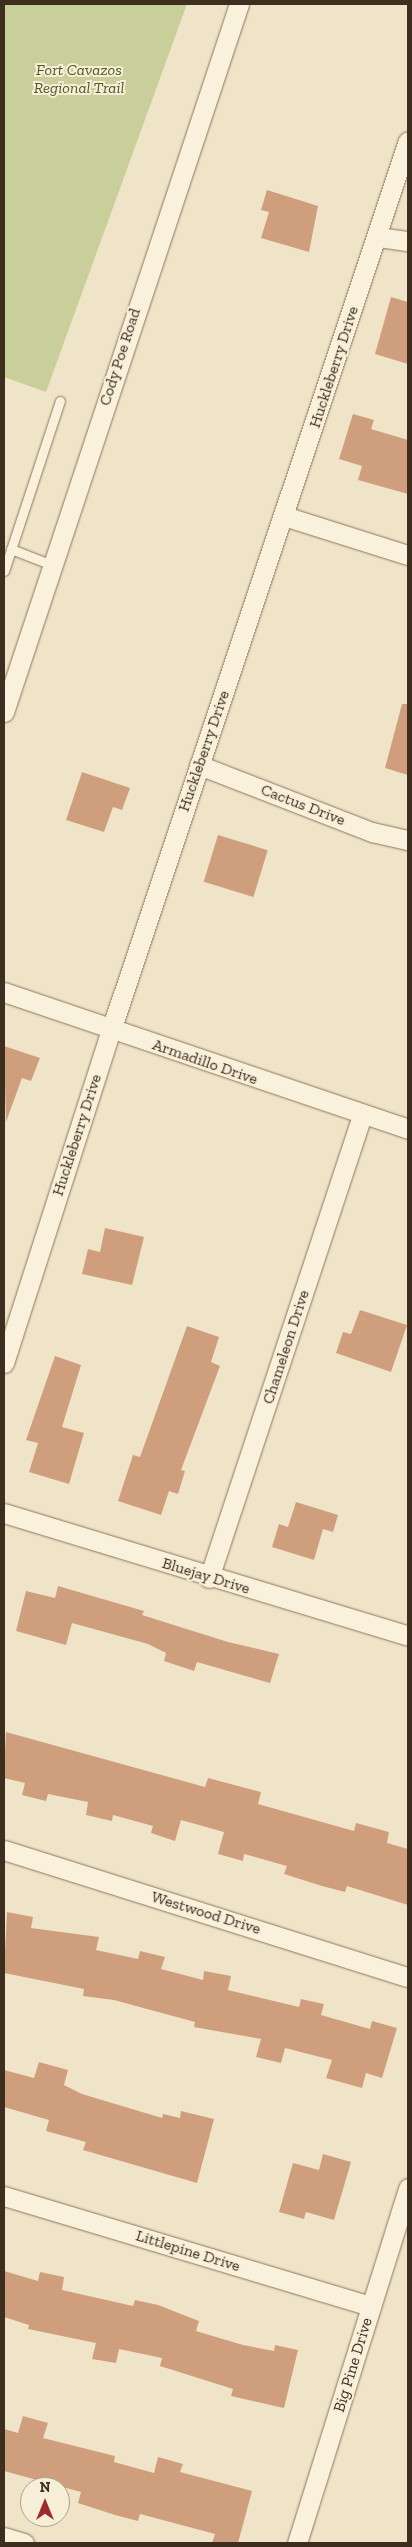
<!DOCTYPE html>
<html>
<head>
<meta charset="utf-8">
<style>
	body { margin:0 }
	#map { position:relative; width:412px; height:2547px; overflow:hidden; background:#f0e4c8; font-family:"Zilla Slab",serif }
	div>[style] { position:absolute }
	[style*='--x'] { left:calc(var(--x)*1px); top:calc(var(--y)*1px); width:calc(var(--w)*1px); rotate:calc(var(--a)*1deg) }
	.green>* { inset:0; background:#c9cf9b }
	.building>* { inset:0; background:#cf9f7d; transform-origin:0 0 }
	.roads { filter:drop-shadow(0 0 1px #8d765c) drop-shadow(0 0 1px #8d765c) }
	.lane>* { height:9px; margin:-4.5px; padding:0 4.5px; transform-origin:4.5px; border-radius:4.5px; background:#faf1dc }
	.street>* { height:19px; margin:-9.5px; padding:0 9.5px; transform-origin:9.5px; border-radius:9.5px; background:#faf1dc }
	span { translate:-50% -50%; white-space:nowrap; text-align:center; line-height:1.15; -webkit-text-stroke:4px #f7eed8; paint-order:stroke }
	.park-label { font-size:16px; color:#4d5a26; font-style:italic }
	.street-label { font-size:16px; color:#3d2e20 }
	.frame { position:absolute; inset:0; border:5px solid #3d2e20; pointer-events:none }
	.north { position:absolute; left:20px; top:2477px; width:50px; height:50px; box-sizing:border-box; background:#f7eed8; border:1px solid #ada18e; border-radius:50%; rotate:0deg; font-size:14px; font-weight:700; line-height:20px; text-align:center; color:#3d2e20 }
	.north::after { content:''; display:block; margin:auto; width:18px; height:22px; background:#9e2a2b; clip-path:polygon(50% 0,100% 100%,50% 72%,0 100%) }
</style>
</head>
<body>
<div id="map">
	<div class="green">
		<div style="clip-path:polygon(4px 4px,187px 4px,46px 392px,4px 377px)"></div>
	</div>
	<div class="building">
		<div style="clip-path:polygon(267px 190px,318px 206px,309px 252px,261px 238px,269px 212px,261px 210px)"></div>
		<div style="clip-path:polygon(391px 297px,408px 302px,408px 364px,375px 354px)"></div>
		<div style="clip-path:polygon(353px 414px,374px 420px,371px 429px,408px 440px,408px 494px,358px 480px,362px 466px,339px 459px)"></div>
		<div style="clip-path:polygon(402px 704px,408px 704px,408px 775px,385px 768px)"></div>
		<div style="clip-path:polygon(82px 772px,130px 788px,122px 810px,113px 807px,104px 832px,66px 820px)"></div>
		<div style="left:218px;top:835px;width:52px;height:49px;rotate:17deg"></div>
		<div style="clip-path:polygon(4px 1046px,40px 1058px,31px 1081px,22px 1078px,6px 1122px)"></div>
		<div style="clip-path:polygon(105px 1228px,144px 1237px,132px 1285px,82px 1274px,88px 1249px,100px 1252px)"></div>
		<div style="clip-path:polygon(360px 1310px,407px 1325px,391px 1372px,336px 1353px,343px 1332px,351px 1334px)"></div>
		<div style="clip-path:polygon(187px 1326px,219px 1337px,211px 1362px,220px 1366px,181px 1470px,185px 1471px,178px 1494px,169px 1491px,161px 1515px,118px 1501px,133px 1455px,140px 1457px)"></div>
		<div style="clip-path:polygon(55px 1356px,81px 1365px,62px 1427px,84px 1433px,69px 1484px,29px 1472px,38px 1443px,26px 1440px)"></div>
		<div style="clip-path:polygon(296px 1502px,338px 1515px,333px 1532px,323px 1529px,314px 1560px,272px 1547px,279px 1524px,288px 1527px)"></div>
		<div style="clip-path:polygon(58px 1586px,144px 1611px,142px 1615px,228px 1642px,279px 1654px,270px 1683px,197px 1662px,194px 1671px,164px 1661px,166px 1653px,148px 1644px,72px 1623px,66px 1645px,16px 1631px,26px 1591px,55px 1598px)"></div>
		<div style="clip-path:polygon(6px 1732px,205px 1787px,208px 1778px,261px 1792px,258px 1804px,354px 1831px,356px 1823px,389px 1832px,387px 1843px,408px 1849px,408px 1905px,347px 1886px,345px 1892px,322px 1886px,284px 1874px,287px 1866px,244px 1854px,243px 1861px,218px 1854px,224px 1832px,181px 1820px,175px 1841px,151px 1833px,153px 1826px,113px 1815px,112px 1821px,86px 1815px,88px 1802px,48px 1794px,46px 1801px,22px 1795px,25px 1783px,4px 1778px)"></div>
		<div style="clip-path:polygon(7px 1912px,33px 1917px,31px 1928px,99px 1937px,96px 1950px,138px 1959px,140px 1951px,165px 1957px,161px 1969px,203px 1980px,204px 1971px,231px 1976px,228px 1990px,299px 2007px,301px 1999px,324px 2004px,321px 2015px,370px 2029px,372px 2021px,397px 2028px,382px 2078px,366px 2073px,362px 2088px,326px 2078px,332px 2060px,285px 2048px,281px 2063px,256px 2057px,261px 2039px,194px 2027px,195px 2022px,114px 2000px,83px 1996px,84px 1989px,4px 1973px)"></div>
		<div style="clip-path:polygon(39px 2062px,68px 2070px,64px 2085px,82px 2094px,162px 2118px,163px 2114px,180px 2118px,181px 2111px,214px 2119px,197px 2183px,83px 2150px,86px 2142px,46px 2131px,49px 2120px,4px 2107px,4px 2070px,34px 2078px)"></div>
		<div style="clip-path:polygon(323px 2154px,351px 2162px,334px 2220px,306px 2212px,304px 2219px,279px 2212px,293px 2163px,319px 2170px)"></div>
		<div style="clip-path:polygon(4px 2271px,38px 2281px,40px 2272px,64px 2277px,62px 2290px,133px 2306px,135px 2300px,158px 2305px,199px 2321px,196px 2331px,243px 2345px,274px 2351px,275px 2345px,298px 2350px,284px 2408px,231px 2396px,233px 2389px,160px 2366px,162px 2358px,119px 2349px,116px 2363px,92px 2359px,96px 2343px,28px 2329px,29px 2325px,4px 2317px)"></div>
		<div style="clip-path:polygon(23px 2416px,48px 2423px,43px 2438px,115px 2456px,114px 2462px,154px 2473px,158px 2457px,183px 2464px,180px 2472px,252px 2491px,238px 2543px,212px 2543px,215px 2534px,140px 2514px,138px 2521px,115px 2515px,78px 2503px,81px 2492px,4px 2471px,4px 2429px,18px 2433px)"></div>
	</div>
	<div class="roads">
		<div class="lane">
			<div style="--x:11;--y:549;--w:44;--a:21.3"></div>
			<div style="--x:4;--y:571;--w:179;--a:-71.8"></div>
		</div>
		<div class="street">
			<div style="--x:378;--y:237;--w:30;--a:8"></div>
			<div style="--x:284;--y:516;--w:130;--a:17.5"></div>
			<div style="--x:4;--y:712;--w:746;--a:-71.64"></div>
			<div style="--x:199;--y:765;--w:186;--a:21.2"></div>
			<div style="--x:372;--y:832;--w:37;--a:13"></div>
			<div style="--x:4;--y:992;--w:427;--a:18.7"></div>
			<div style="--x:4;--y:1363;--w:350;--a:-72.2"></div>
			<div style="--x:111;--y:1030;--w:937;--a:-71.53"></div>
			<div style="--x:4;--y:1513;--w:422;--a:16.9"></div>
			<div style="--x:209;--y:1578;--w:488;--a:-71.7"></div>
			<div style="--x:4;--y:1850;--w:423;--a:17.5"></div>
			<div style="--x:4;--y:2196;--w:383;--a:16.7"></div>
			<div style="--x:4;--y:2537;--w:21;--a:17"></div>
			<div style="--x:297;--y:2543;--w:372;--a:-72.6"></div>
		</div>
	</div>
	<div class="park-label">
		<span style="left:79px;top:79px">Fort Cavazos<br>Regional Trail</span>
	</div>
	<div class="street-label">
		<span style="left:120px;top:357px;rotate:-72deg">Cody Poe Road</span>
		<span style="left:334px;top:367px;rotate:-72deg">Huckleberry Drive</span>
		<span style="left:204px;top:751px;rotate:-71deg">Huckleberry Drive</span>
		<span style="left:303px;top:805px;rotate:21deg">Cactus Drive</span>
		<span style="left:205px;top:1062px;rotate:19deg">Armadillo Drive</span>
		<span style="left:77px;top:1135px;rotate:-72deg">Huckleberry Drive</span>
		<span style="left:286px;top:1347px;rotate:-72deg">Chameleon Drive</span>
		<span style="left:206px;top:1576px;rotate:17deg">Bluejay Drive</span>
		<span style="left:206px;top:1913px;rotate:17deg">Westwood Drive</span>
		<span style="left:188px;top:2251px;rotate:17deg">Littlepine Drive</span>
		<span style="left:353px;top:2365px;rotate:-73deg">Big Pine Drive</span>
	</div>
	<div class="frame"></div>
	<div class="north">N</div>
</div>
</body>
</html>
